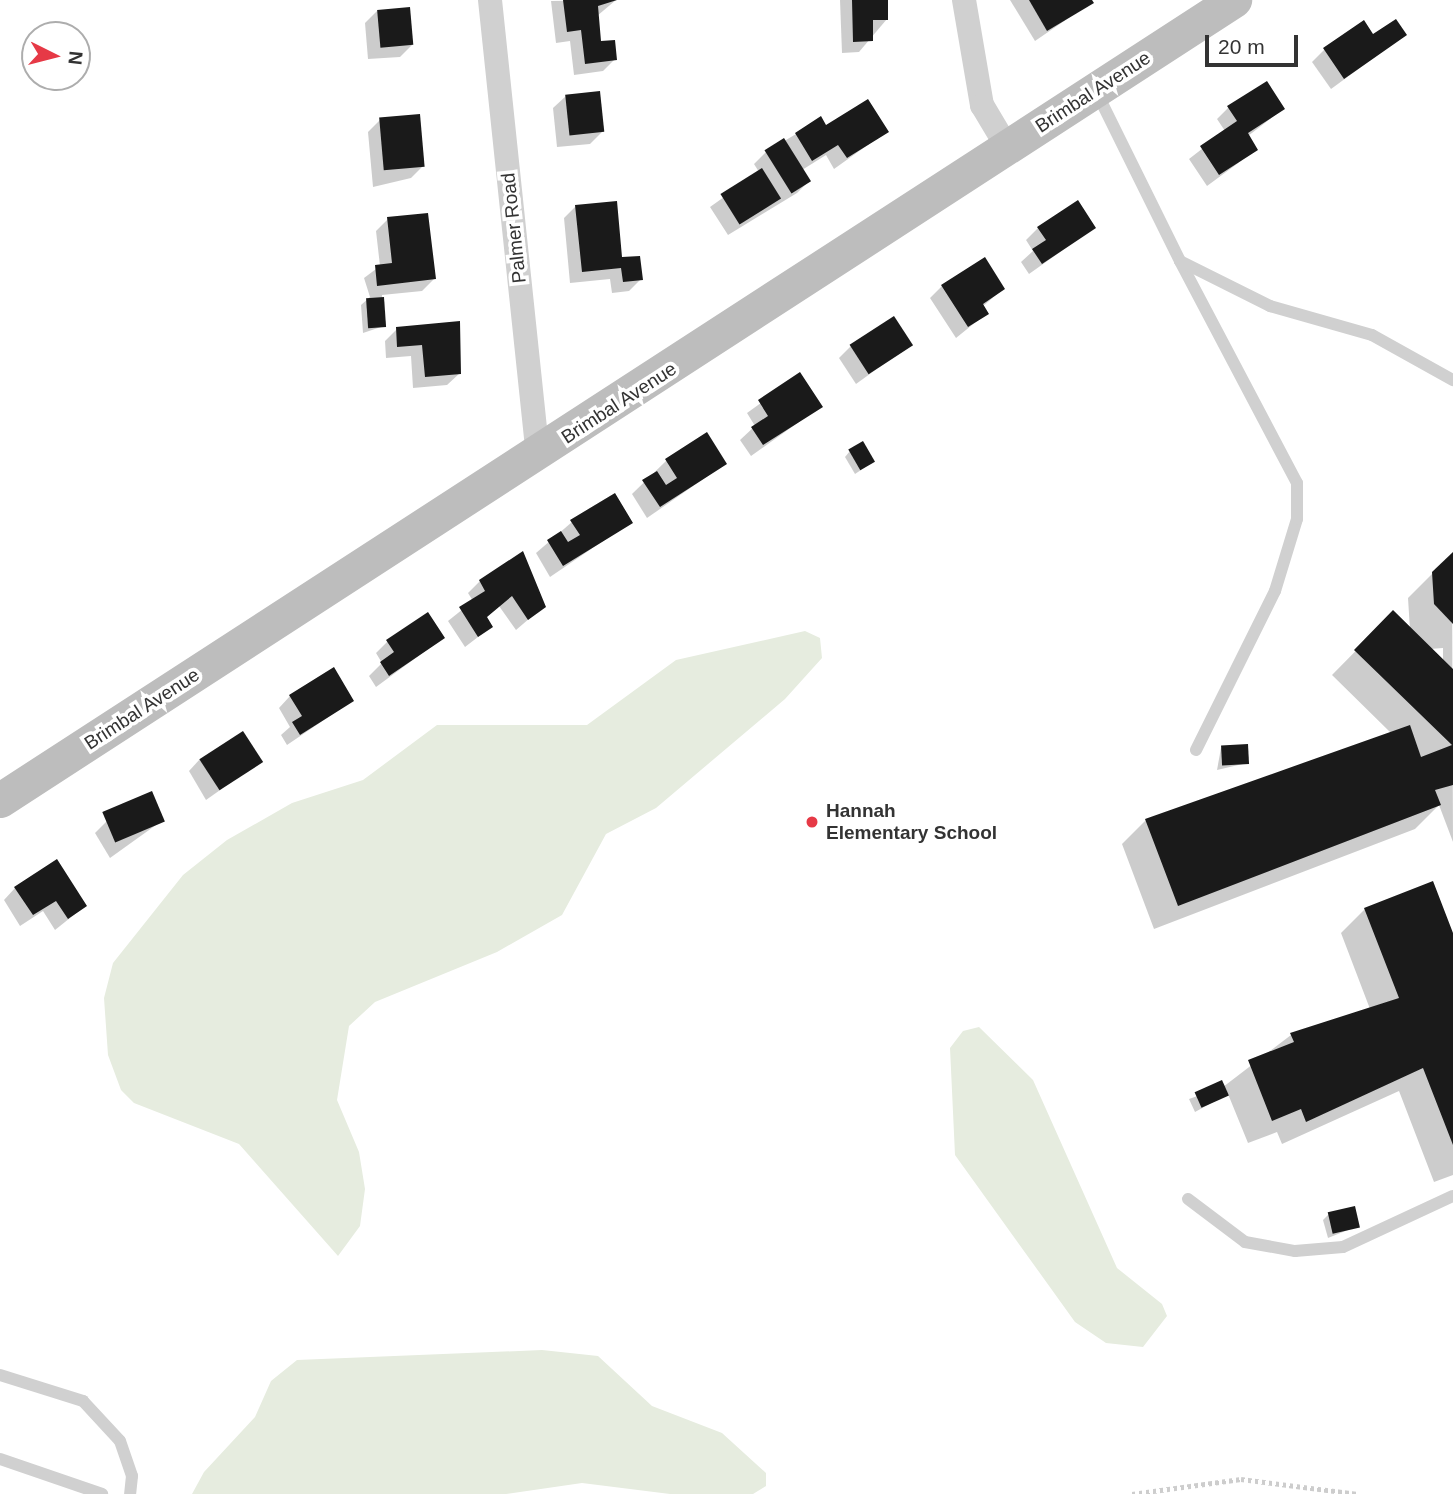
<!DOCTYPE html>
<html>
<head>
<meta charset="utf-8">
<style>
	body { margin:0 }
	#map { position:relative; width:1453px; height:1494px; overflow:hidden; background:#fff; font-family:Arial,sans-serif }
	div>[style] { position:absolute }
	[style*='--x'] { left:calc(var(--x)*1px); top:calc(var(--y)*1px); width:calc(var(--w)*1px); rotate:calc(var(--a)*1deg) }
	.green>* { inset:0; background:#e6ecdf }
	.shadow>* { inset:0; background:#0003 }
	.building>* { inset:0; background:#1a1a1a; transform-origin:0 0 }
	.path>* { height:4.5px; margin-top:-2.25px; transform-origin:0; background:repeating-linear-gradient(90deg,#cdcdcd 0 3.5px,transparent 0 7px) }
	.lane>* { height:12px; margin:-6px; padding:0 6px; transform-origin:6px; border-radius:6px; background:#d0d0d0 }
	.street>* { height:24px; margin:-12px; padding:0 12px; transform-origin:12px; border-radius:12px; background:#d0d0d0 }
	.secondary>* { height:35px; margin:-17.5px; padding:0 17.5px; transform-origin:17.5px; border-radius:17.5px; background:#bdbdbd }
	.dots>* { width:19px; height:19px; translate:-50% -50%; box-sizing:border-box; border:4px solid #fff; border-radius:50% }
	span { translate:-50% -50%; white-space:nowrap; text-align:center; line-height:1.15; -webkit-text-stroke:7px #fff; paint-order:stroke }
	.street-label { font-size:19px; color:#333 }
	.poi-label { font-size:19px; color:#333; font-weight:700 }
	.left { translate:0 -50%; text-align:left }
	.north { position:absolute; left:21px; top:21px; width:70px; height:70px; box-sizing:border-box; background:#fff; border:2px solid #adadad; border-radius:50%; rotate:96deg; font-size:19px; font-weight:700; line-height:28px; text-align:center; color:#333 }
	.north::after { content:''; display:block; margin:auto; width:24px; height:32px; background:#e63946; clip-path:polygon(50% 0,100% 100%,50% 72%,0 100%) }
	.scale { position:absolute; left:1205px; top:35px; width:93px; height:32px; box-sizing:border-box; border:4px solid #333; border-top:0; padding-left:9px; font-size:21px; line-height:24px; white-space:nowrap; color:#333; -webkit-text-stroke:5px #fff; paint-order:stroke }
</style>
</head>
<body>
<div id="map">
	<div class="green">
		<div style="clip-path:polygon(805px 631px,820px 638px,822px 658px,785px 699px,656px 808px,606px 834px,562px 915px,497px 952px,375px 1002px,349px 1026px,337px 1100px,359px 1152px,365px 1189px,360px 1226px,338px 1256px,239px 1144px,134px 1103px,121px 1090px,108px 1055px,104px 998px,113px 963px,183px 875px,227px 840px,292px 803px,363px 780px,437px 725px,587px 725px,676px 660px)"></div>
		<div style="clip-path:polygon(979px 1027px,1033px 1080px,1117px 1268px,1162px 1304px,1167px 1316px,1143px 1347px,1106px 1343px,1075px 1322px,955px 1155px,950px 1048px,963px 1031px)"></div>
		<div style="clip-path:polygon(542px 1350px,598px 1356px,652px 1406px,722px 1433px,766px 1473px,766px 1486px,753px 1494px,670px 1494px,582px 1483px,506px 1494px,192px 1494px,204px 1472px,255px 1417px,271px 1381px,297px 1360px)"></div>
	</div>
	<div class="shadow">
		<div style="clip-path:polygon(616px 0,597px 16px,600px 43px,615px 59px,603px 71px,574px 75px,570px 41px,556px 43px,551px 1px)"></div>
		<div style="clip-path:polygon(840px 0,886px 0,887px 19px,859px 52px,842px 53px)"></div>
		<div style="clip-path:polygon(1010px 0,1090px 0,1092px 2px,1035px 41px)"></div>
		<div style="clip-path:polygon(377px 11px,412px 45px,400px 57px,368px 59px,365px 23px)"></div>
		<div style="clip-path:polygon(1405px 35px,1331px 89px,1312px 62px,1324px 50px)"></div>
		<div style="clip-path:polygon(566px 96px,602px 132px,590px 144px,557px 147px,553px 108px)"></div>
		<div style="clip-path:polygon(1229px 107px,1283px 109px,1248px 136px,1256px 150px,1207px 186px,1189px 159px,1225px 131px,1217px 119px)"></div>
		<div style="clip-path:polygon(380px 120px,423px 166px,411px 178px,373px 187px,368px 132px)"></div>
		<div style="clip-path:polygon(826px 127px,886px 132px,834px 169px,826px 155px,802px 170px,809px 181px,797px 193px,728px 235px,710px 207px,759px 172px,754px 164px,766px 152px,796px 134px)"></div>
		<div style="clip-path:polygon(576px 206px,641px 279px,629px 291px,612px 293px,610px 279px,570px 283px,564px 218px)"></div>
		<div style="clip-path:polygon(388px 219px,434px 279px,422px 291px,382px 295px,384px 326px,363px 333px,361px 305px,370px 297px,364px 278px,380px 266px,376px 231px)"></div>
		<div style="clip-path:polygon(1038px 228px,1094px 228px,1029px 274px,1021px 262px,1033px 251px,1026px 240px)"></div>
		<div style="clip-path:polygon(942px 286px,1003px 289px,982px 307px,987px 313px,956px 338px,930px 298px)"></div>
		<div style="clip-path:polygon(458px 323px,460px 373px,447px 385px,413px 388px,411px 356px,386px 358px,385px 341px,397px 329px)"></div>
		<div style="clip-path:polygon(910px 345px,856px 384px,839px 358px,851px 346px)"></div>
		<div style="clip-path:polygon(800px 375px,820px 407px,751px 456px,740px 440px,755px 426px,747px 413px)"></div>
		<div style="clip-path:polygon(850px 451px,873px 462px,855px 474px,845px 457px)"></div>
		<div style="clip-path:polygon(666px 461px,725px 464px,647px 518px,632px 494px)"></div>
		<div style="clip-path:polygon(572px 522px,631px 522px,550px 577px,536px 553px)"></div>
		<div style="clip-path:polygon(evenodd,1452px 554px,1453px 842px,1439px 805px,1415px 829px,1154px 929px,1122px 844px,1146px 820px,1391px 733px,1332px 675px,1393px 613px,1410px 630px,1408px 598px,1452px 554px,1443px 648px,1443px 661px,1430px 649px,1443px 648px)"></div>
		<div style="clip-path:polygon(480px 581px,544px 606px,516px 630px,499px 606px,485px 618px,491px 627px,465px 647px,448px 621px,473px 601px,468px 593px)"></div>
		<div style="clip-path:polygon(443px 638px,376px 687px,369px 676px,382px 663px,376px 653px,388px 641px)"></div>
		<div style="clip-path:polygon(290px 696px,352px 701px,287px 745px,281px 735px,290px 727px,279px 708px)"></div>
		<div style="clip-path:polygon(1221px 748px,1247px 763px,1217px 770px)"></div>
		<div style="clip-path:polygon(200px 759px,260px 762px,206px 800px,189px 771px)"></div>
		<div style="clip-path:polygon(163px 820px,110px 858px,95px 833px,107px 821px)"></div>
		<div style="clip-path:polygon(15px 888px,85px 906px,55px 930px,43px 911px,20px 926px,4px 900px)"></div>
		<div style="clip-path:polygon(1365px 909px,1453px 937px,1453px 1175px,1434px 1182px,1399px 1091px,1282px 1144px,1277px 1132px,1248px 1143px,1228px 1094px,1195px 1112px,1189px 1099px,1223px 1087px,1291px 1035px,1370px 1009px,1341px 933px)"></div>
		<div style="clip-path:polygon(1329px 1214px,1358px 1226px,1328px 1238px,1323px 1220px)"></div>
	</div>
	<div class="building">
		<div style="clip-path:polygon(563px 0,617px 0,598px 6px,601px 41px,615px 40px,617px 60px,585px 64px,581px 30px,567px 32px)"></div>
		<div style="clip-path:polygon(852px 0,888px 0,888px 20px,873px 20px,873px 41px,853px 42px)"></div>
		<div style="clip-path:polygon(1029px 0,1092px 0,1094px 3px,1047px 31px)"></div>
		<div style="left:410px;top:7px;width:38px;height:33px;rotate:85deg"></div>
		<div style="clip-path:polygon(1396px 19px,1407px 35px,1344px 79px,1323px 48px,1364px 20px,1373px 34px)"></div>
		<div style="clip-path:polygon(1267px 81px,1285px 109px,1248px 133px,1258px 150px,1219px 175px,1200px 146px,1237px 121px,1227px 106px)"></div>
		<div style="left:600px;top:91px;width:41px;height:35px;rotate:84deg"></div>
		<div style="clip-path:polygon(868px 99px,889px 132px,847px 158px,838px 145px,812px 161px,795px 133px,821px 116px,826px 125px)"></div>
		<div style="left:420px;top:114px;width:53px;height:41px;rotate:85deg"></div>
		<div style="left:784px;top:138px;width:51px;height:23px;rotate:58deg"></div>
		<div style="left:762px;top:168px;width:36px;height:49px;rotate:58deg"></div>
		<div style="clip-path:polygon(1078px 200px,1096px 228px,1042px 264px,1032px 249px,1046px 240px,1037px 227px)"></div>
		<div style="clip-path:polygon(617px 201px,622px 257px,640px 256px,643px 280px,623px 282px,621px 268px,582px 272px,575px 205px)"></div>
		<div style="clip-path:polygon(428px 213px,436px 279px,377px 286px,375px 265px,392px 263px,387px 217px)"></div>
		<div style="clip-path:polygon(985px 257px,1005px 289px,983px 304px,989px 314px,968px 327px,941px 285px)"></div>
		<div style="left:384px;top:297px;width:30px;height:18px;rotate:86deg"></div>
		<div style="left:894px;top:316px;width:35px;height:53px;rotate:57deg"></div>
		<div style="clip-path:polygon(460px 321px,461px 374px,425px 377px,422px 345px,397px 347px,396px 327px)"></div>
		<div style="clip-path:polygon(800px 372px,823px 407px,763px 445px,751px 427px,768px 416px,758px 400px)"></div>
		<div style="clip-path:polygon(707px 432px,727px 464px,660px 507px,642px 480px,657px 471px,666px 485px,677px 478px,665px 459px)"></div>
		<div style="left:863px;top:441px;width:24px;height:17px;rotate:60deg"></div>
		<div style="clip-path:polygon(615px 493px,633px 523px,563px 566px,547px 540px,561px 531px,568px 542px,580px 535px,570px 520px)"></div>
		<div style="clip-path:polygon(523px 551px,546px 607px,528px 620px,512px 596px,487px 617px,493px 627px,478px 637px,459px 607px,485px 591px,479px 580px)"></div>
		<div style="clip-path:polygon(1453px 552px,1453px 624px,1434px 604px,1432px 572px)"></div>
		<div style="clip-path:polygon(1393px 610px,1453px 669px,1453px 785px,1435px 790px,1441px 805px,1178px 906px,1145px 819px,1410px 725px,1421px 757px,1452px 745px,1354px 650px)"></div>
		<div style="clip-path:polygon(428px 612px,445px 638px,389px 676px,380px 662px,394px 652px,386px 640px)"></div>
		<div style="clip-path:polygon(334px 667px,354px 701px,300px 735px,292px 722px,302px 716px,289px 695px)"></div>
		<div style="left:243px;top:731px;width:37px;height:52px;rotate:57deg"></div>
		<div style="left:1248px;top:744px;width:20px;height:27px;rotate:87deg"></div>
		<div style="left:152px;top:791px;width:33px;height:54px;rotate:67deg"></div>
		<div style="clip-path:polygon(57px 859px,87px 906px,68px 919px,56px 901px,33px 915px,14px 887px)"></div>
		<div style="clip-path:polygon(1433px 881px,1453px 933px,1453px 1145px,1423px 1068px,1306px 1122px,1301px 1109px,1272px 1121px,1248px 1060px,1294px 1042px,1290px 1033px,1399px 998px,1364px 908px)"></div>
		<div style="left:1222px;top:1080px;width:17px;height:30px;rotate:66deg"></div>
		<div style="left:1355px;top:1206px;width:22px;height:28px;rotate:77deg"></div>
	</div>
	<div class="path">
		<div style="--x:1132;--y:1494;--w:110;--a:-7.8"></div>
		<div style="--x:1241;--y:1479;--w:118;--a:7.3"></div>
	</div>
	<div class="lane">
		<div style="--x:1096;--y:91;--w:190;--a:63.7"></div>
		<div style="--x:1196;--y:750;--w:178;--a:-63.6"></div>
		<div style="--x:1275;--y:591;--w:75;--a:-73"></div>
		<div style="--x:1297;--y:519;--w:36;--a:-90"></div>
		<div style="--x:1297;--y:483;--w:251;--a:-117.8"></div>
		<div style="--x:1180;--y:261;--w:101;--a:26.6"></div>
		<div style="--x:1270;--y:306;--w:106;--a:15.9"></div>
		<div style="--x:1372;--y:335;--w:93;--a:29.1"></div>
		<div style="--x:1188;--y:1199;--w:71;--a:37"></div>
		<div style="--x:1245;--y:1242;--w:51;--a:10.2"></div>
		<div style="--x:1295;--y:1251;--w:48;--a:-4.8"></div>
		<div style="--x:1343;--y:1247;--w:121;--a:-24.9"></div>
		<div style="--x:0;--y:1375;--w:87;--a:17.4"></div>
		<div style="--x:83;--y:1401;--w:54;--a:47.2"></div>
		<div style="--x:120;--y:1441;--w:37;--a:71"></div>
		<div style="--x:132;--y:1476;--w:18;--a:96"></div>
		<div style="--x:0;--y:1459;--w:108;--a:18.9"></div>
	</div>
	<div class="street">
		<div style="--x:490;--y:0;--w:458;--a:84"></div>
		<div style="--x:964;--y:0;--w:107;--a:80.3"></div>
		<div style="--x:982;--y:105;--w:49;--a:59.2"></div>
	</div>
	<div class="secondary">
		<div style="--x:0;--y:800;--w:1471;--a:-32.96"></div>
	</div>
	<div class="dots">
		<div style="left:812px;top:822px;background:#e63946"></div>
	</div>
	<div class="street-label">
		<span style="left:1093px;top:92px;rotate:-33deg">Brimbal Avenue</span>
		<span style="left:514px;top:228px;rotate:-96deg">Palmer Road</span>
		<span style="left:619px;top:403px;rotate:-33deg">Brimbal Avenue</span>
		<span style="left:142px;top:709px;rotate:-33deg">Brimbal Avenue</span>
	</div>
	<div class="poi-label">
		<span class="left" style="left:826px;top:822px">Hannah<br>Elementary School</span>
	</div>
	<div class="north">N</div>
	<div class="scale">20 m</div>
</div>
</body>
</html>
